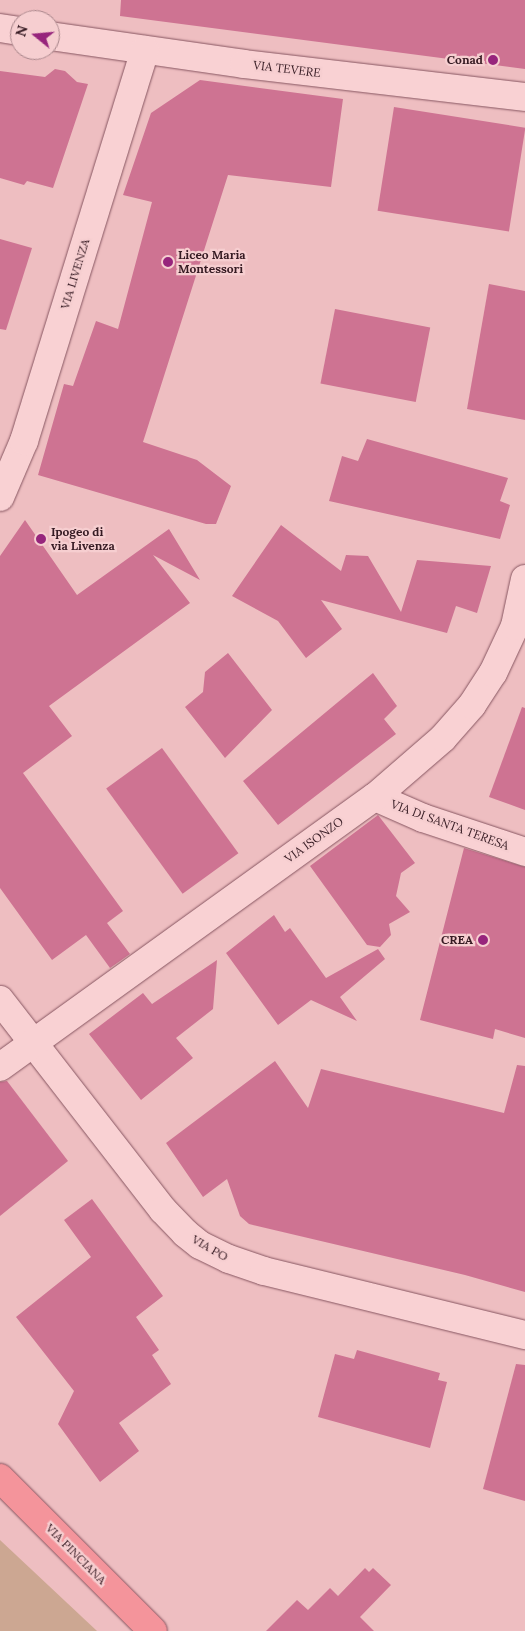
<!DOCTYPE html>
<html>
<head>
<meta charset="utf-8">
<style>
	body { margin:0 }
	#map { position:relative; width:525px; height:1631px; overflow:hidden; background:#eebec1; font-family:Lora,serif }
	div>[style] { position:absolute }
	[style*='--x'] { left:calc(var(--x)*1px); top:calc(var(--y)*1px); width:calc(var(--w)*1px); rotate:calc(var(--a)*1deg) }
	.green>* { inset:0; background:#cca792 }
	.building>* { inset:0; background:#ce7392; transform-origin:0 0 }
	.roads { filter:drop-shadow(0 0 1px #875661) drop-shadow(0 0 1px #875661) }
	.minor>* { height:28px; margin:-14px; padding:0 14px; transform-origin:14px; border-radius:14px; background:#f9d1d3 }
	.major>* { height:28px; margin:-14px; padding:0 14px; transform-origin:14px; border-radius:14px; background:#f4949b }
	.dots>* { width:14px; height:14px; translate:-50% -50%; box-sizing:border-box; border:2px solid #f6ced0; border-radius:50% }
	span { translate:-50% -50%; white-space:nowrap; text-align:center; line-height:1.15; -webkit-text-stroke:4.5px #f6ced0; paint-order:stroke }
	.poi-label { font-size:12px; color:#361b23; font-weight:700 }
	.right { translate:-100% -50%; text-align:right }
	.left { translate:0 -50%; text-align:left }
	.street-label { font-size:12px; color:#361b23 }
	.north { position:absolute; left:10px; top:10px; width:50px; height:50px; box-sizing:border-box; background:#f6ced0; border:1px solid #a9868b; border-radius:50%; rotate:287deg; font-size:14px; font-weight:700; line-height:20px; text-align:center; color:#361b23 }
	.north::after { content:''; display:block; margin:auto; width:18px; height:22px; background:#97257c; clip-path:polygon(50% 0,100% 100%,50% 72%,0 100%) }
</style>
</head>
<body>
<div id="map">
	<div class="green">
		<div style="clip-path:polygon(0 1540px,97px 1631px,0 1631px)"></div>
	</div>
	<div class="building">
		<div style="clip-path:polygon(121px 0,525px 0,525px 69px,120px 16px)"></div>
		<div style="clip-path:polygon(55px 69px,65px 71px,77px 82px,88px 84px,53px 188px,27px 181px,24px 185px,0 178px,0 71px,45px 77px)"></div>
		<div style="clip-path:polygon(200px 80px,343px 99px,331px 187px,228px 175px,143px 442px,197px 460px,231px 486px,216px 524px,206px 524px,38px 475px,64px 384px,73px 386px,96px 321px,118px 329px,152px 202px,123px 195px,151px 113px)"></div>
		<div style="left:394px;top:107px;width:133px;height:105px;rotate:9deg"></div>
		<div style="clip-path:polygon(0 239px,32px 248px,6px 330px,0 329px)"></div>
		<div style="clip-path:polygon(489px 284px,525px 291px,525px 420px,467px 409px)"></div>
		<div style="left:335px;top:309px;width:97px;height:76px;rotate:11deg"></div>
		<div style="clip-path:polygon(367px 439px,508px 478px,500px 501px,510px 505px,500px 539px,329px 501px,342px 456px,358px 461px)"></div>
		<div style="clip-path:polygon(25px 520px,77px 595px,169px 529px,200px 580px,153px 555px,190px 603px,49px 706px,72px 736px,23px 773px,123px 911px,107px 923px,130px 954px,110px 968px,86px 935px,52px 960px,0 888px,0 556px)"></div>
		<div style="clip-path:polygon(281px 525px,341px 571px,346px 555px,368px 556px,401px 612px,417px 560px,491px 566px,477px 613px,456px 606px,447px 633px,321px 600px,342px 629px,306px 658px,278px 621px,232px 596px)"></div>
		<div style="clip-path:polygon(228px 653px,272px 710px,225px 758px,185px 707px,203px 692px,205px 672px)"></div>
		<div style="clip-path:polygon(373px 673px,397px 706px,384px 719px,396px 734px,278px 825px,243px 781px)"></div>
		<div style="clip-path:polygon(522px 707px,525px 708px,525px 810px,489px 797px)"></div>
		<div style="left:162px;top:748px;width:130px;height:69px;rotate:54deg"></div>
		<div style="clip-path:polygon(378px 815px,415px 863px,401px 873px,396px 896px,410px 912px,389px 924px,391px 935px,380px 947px,367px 945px,310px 866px)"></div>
		<div style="clip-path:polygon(464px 848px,525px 867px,525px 1038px,495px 1029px,493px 1039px,420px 1020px)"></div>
		<div style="clip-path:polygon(274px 915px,285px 932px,290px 928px,326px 978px,378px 949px,385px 959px,340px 997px,357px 1021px,311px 1000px,278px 1025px,226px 953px)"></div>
		<div style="clip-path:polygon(217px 960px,213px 1009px,176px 1038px,193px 1058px,141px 1100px,89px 1034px,143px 993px,152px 1004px)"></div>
		<div style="clip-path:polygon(275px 1061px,308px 1108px,321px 1069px,504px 1113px,517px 1065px,525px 1066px,525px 1292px,465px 1275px,249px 1224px,240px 1216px,227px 1179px,203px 1197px,166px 1143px)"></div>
		<div style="clip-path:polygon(7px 1081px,68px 1161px,0 1216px,0 1082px)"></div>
		<div style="clip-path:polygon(92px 1199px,163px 1296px,136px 1317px,159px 1350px,152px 1355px,171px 1384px,119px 1423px,139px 1451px,100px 1482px,58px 1424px,74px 1391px,16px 1317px,91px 1257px,64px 1220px)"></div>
		<div style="clip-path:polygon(357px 1350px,440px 1373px,438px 1380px,447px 1382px,430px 1448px,318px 1417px,335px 1354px,354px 1359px)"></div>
		<div style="clip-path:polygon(516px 1364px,525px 1365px,525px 1501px,483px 1489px)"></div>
		<div style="clip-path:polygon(365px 1568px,369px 1572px,373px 1568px,391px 1585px,360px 1617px,374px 1631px,266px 1631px,297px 1600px,308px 1610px,330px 1588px,338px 1596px)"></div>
	</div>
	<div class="roads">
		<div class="minor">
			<div style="--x:0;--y:28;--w:20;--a:9"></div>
			<div style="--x:50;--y:36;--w:196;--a:8.2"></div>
			<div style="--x:244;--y:64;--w:283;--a:6.7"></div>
			<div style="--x:0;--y:497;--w:61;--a:-66.8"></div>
			<div style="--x:24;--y:441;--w:409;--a:-72.8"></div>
			<div style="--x:375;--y:797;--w:52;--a:23.6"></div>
			<div style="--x:423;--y:818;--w:108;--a:18.4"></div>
			<div style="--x:0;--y:1000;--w:266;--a:52.2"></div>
			<div style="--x:163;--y:1210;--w:32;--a:46"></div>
			<div style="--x:185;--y:1233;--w:19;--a:39"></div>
			<div style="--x:200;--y:1245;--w:32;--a:26"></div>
			<div style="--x:229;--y:1259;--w:37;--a:19"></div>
			<div style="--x:264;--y:1271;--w:269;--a:13.8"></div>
			<div style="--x:0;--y:1067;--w:462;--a:-35.8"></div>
			<div style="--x:375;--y:797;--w:90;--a:-40.9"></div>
			<div style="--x:443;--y:738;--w:44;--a:-48.7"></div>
			<div style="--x:472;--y:705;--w:38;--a:-57"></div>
			<div style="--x:493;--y:673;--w:52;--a:-64.9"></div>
			<div style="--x:515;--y:626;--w:48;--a:-78"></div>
		</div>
		<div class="major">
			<div style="--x:0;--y:1478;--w:216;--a:45"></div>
		</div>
	</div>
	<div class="dots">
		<div style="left:493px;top:60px;background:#97257c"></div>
		<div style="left:168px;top:262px;background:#97257c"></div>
		<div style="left:41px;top:539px;background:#97257c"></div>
		<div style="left:483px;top:940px;background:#97257c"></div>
	</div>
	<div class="poi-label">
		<span class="right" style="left:483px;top:60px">Conad</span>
		<span class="left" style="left:178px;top:262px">Liceo Maria<br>Montessori</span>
		<span class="left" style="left:51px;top:539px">Ipogeo di<br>via Livenza</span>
		<span class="right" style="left:473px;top:940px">CREA</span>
	</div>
	<div class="street-label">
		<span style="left:287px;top:69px;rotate:7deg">VIA TEVERE</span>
		<span style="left:75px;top:274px;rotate:-73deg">VIA LIVENZA</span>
		<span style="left:450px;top:825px;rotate:20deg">VIA DI SANTA TERESA</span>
		<span style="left:314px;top:840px;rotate:-36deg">VIA ISONZO</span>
		<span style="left:210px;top:1248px;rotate:30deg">VIA PO</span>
		<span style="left:76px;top:1554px;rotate:45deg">VIA PINCIANA</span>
	</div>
	<div class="north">N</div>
</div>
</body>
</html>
